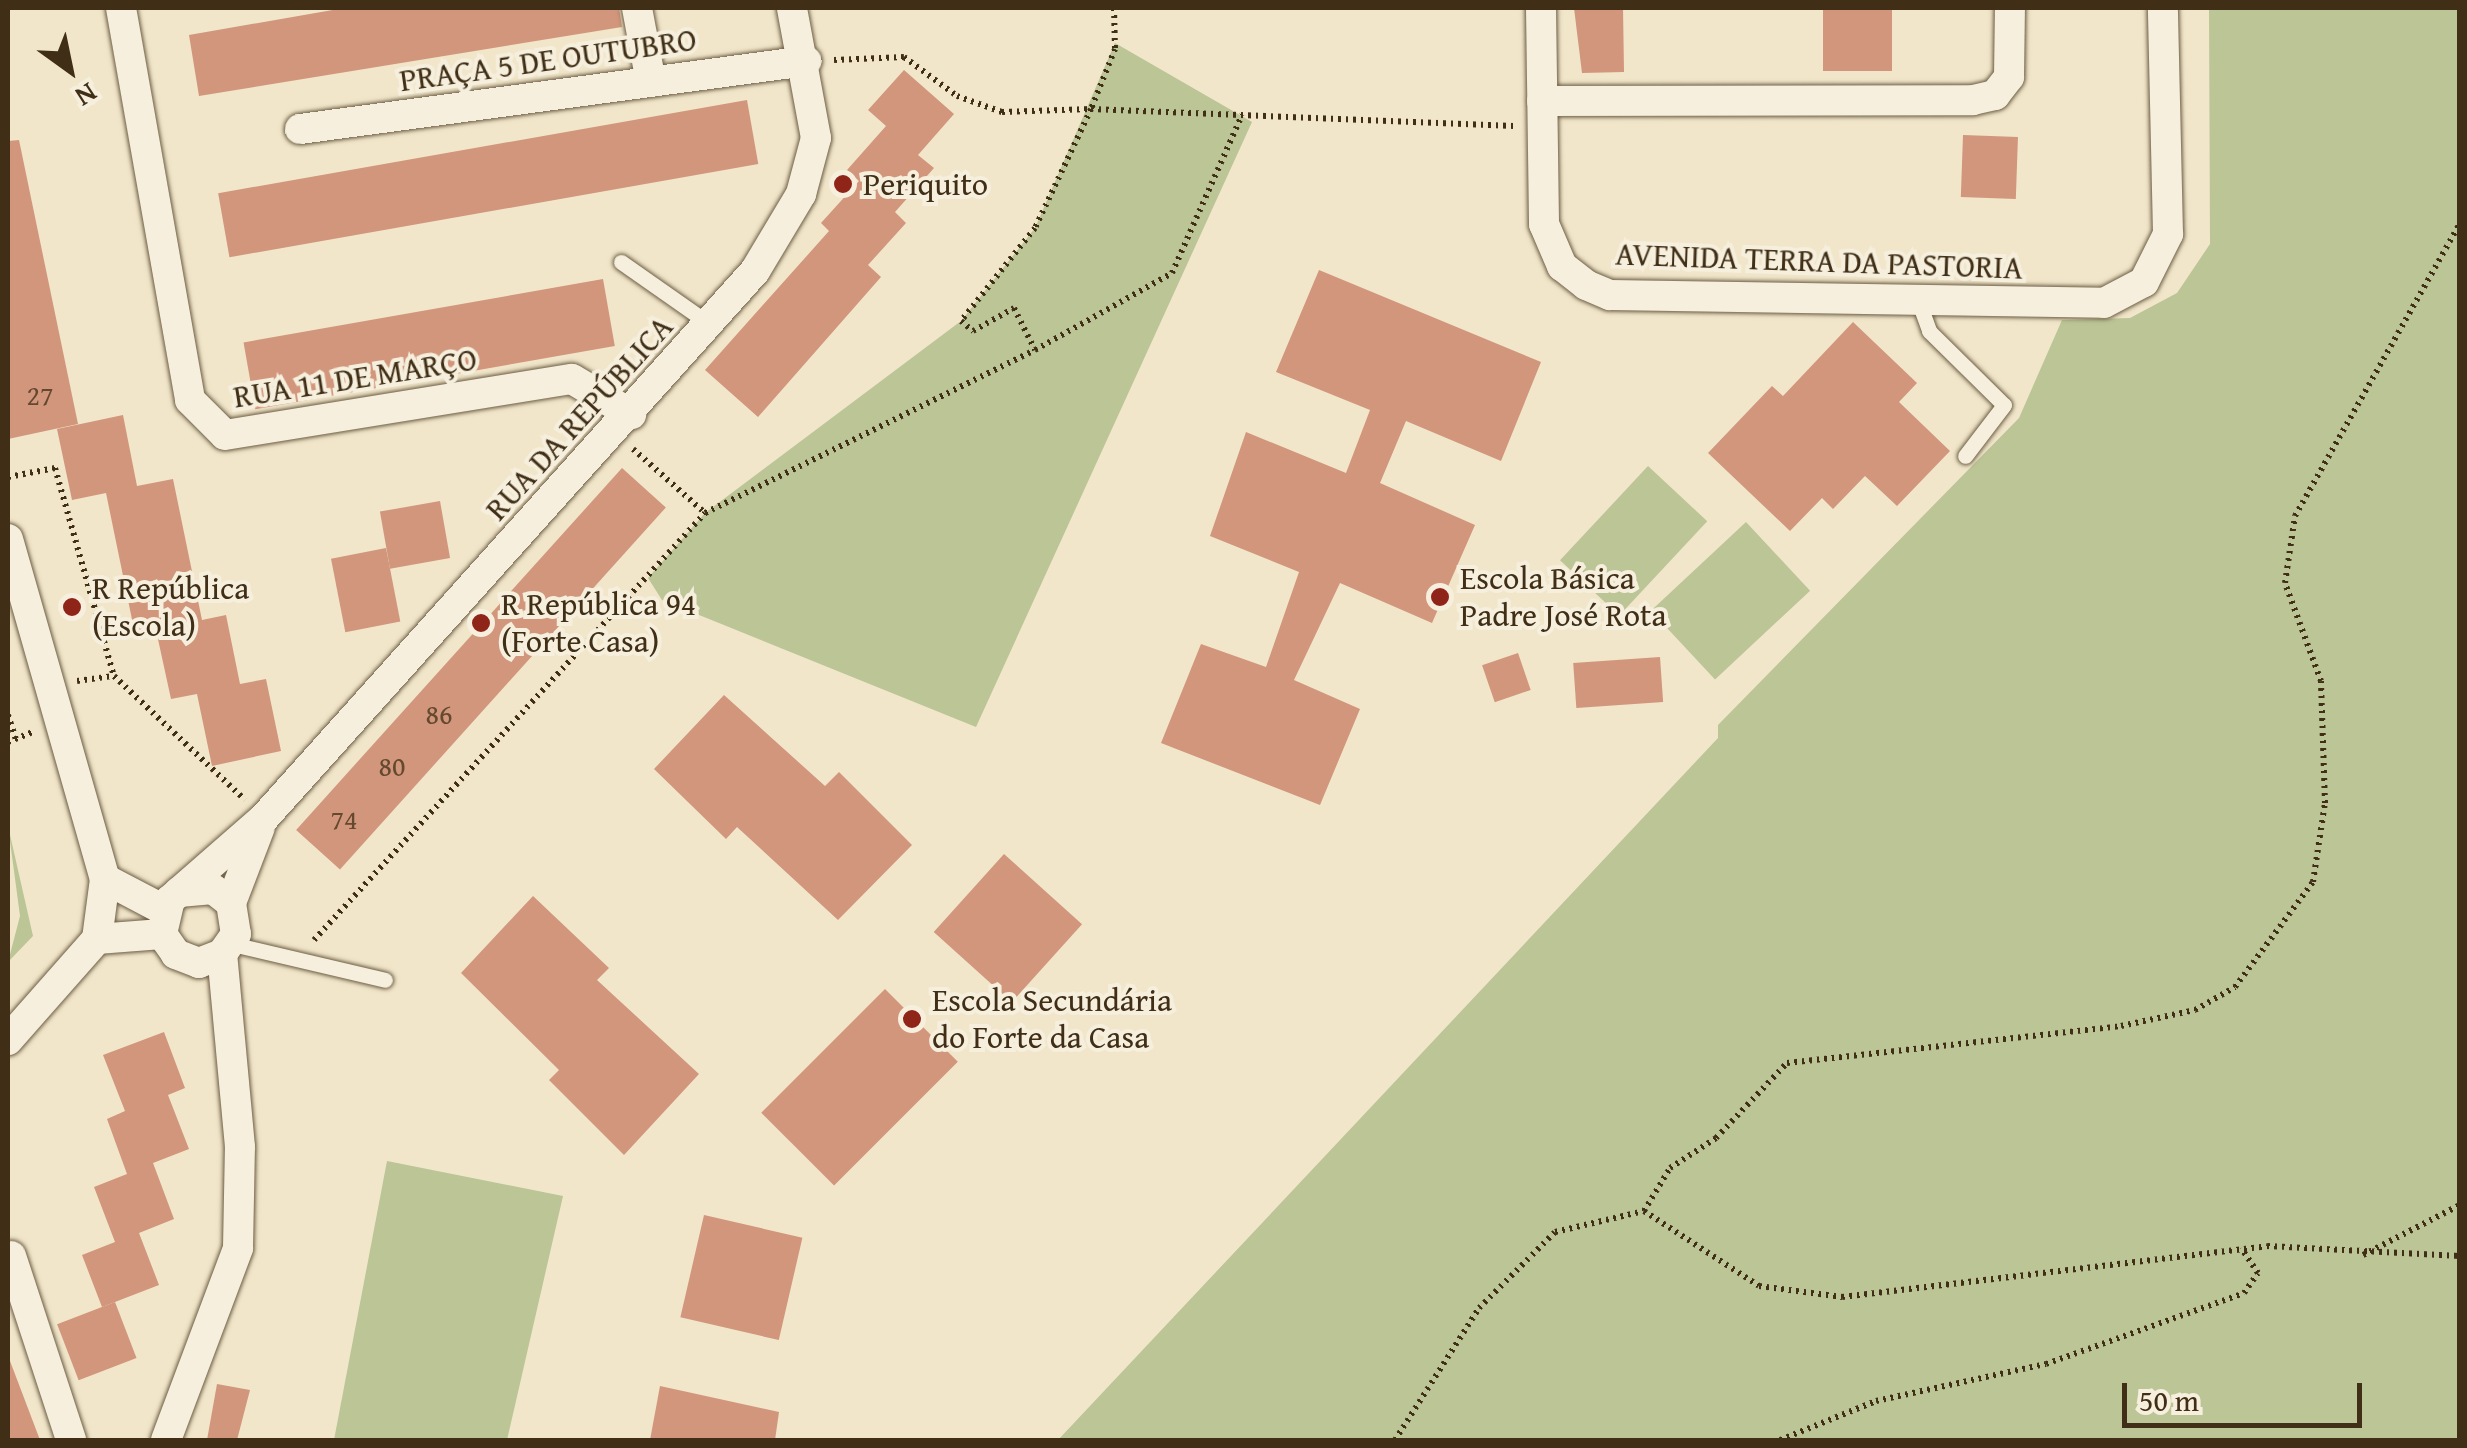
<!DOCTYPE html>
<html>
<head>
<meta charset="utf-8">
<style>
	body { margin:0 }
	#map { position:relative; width:2467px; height:1448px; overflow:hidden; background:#f1e6ca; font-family:"Gentium Book Plus",serif }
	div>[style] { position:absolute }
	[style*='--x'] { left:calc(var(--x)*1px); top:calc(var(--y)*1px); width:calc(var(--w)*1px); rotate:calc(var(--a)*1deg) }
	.green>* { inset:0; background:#bbc596; transform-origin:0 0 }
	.building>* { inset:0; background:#d1967b; transform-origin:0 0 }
	.path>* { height:6px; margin-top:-3px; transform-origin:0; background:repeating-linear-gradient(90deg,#402f16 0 2.5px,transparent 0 7.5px) }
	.roads { filter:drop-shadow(0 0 2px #6c5d43) drop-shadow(0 0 2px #6c5d43) }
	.service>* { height:15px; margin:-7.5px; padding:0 7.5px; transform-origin:7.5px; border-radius:7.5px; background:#f6efdd }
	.minor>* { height:30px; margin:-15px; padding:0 15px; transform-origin:15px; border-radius:15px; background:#f6efdd }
	.dots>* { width:28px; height:28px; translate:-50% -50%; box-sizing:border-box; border:5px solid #f6efdd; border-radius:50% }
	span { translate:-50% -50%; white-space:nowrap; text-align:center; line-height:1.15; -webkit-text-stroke:8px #f6efdd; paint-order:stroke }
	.number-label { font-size:28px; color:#64492f }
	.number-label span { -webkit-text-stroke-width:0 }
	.street-label { font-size:32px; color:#402f16 }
	.poi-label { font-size:32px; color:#402f16 }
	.left { translate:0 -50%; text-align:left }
	.frame { position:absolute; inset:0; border:10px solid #402f16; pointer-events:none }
	.north { position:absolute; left:20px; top:20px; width:100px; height:100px; -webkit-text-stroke:8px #f6efdd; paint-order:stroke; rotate:147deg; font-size:28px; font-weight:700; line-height:40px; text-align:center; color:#402f16 }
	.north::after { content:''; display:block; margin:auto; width:35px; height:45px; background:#402f16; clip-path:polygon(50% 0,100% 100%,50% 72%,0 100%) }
	.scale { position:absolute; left:2122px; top:1383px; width:240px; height:45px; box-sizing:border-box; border:5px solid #402f16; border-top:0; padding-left:12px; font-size:30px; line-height:35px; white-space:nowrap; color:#402f16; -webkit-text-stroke:8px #f6efdd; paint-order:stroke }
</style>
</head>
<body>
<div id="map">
	<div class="green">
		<div style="clip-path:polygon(2209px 8px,2459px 8px,2459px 1440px,1058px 1440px,1718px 738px,1718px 725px,2019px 418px,2062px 320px,2130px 318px,2177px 293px,2210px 244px)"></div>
		<div style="clip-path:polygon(1115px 43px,1252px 122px,976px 727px,662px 600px,648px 578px,705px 513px,961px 321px,1035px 228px)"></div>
		<div style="left:1648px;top:466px;width:81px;height:129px;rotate:43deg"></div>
		<div style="left:1746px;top:522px;width:94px;height:130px;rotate:47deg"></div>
		<div style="clip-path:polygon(8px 826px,33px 936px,8px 962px,20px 916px)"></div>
		<div style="clip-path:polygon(387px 1161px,563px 1196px,507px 1440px,334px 1440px)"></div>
	</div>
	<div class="building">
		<div style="clip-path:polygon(344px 8px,619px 8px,622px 27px,199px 96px,189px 35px)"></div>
		<div style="clip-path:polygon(1574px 8px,1623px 8px,1624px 72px,1582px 73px)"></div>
		<div style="left:1823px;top:8px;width:69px;height:63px"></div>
		<div style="clip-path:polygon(904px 70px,954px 114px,918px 155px,934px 168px,895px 212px,906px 223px,868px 265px,881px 277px,758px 417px,705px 370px,829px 231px,821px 223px,859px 181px,847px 170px,886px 126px,868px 110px)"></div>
		<div style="left:747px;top:100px;width:65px;height:537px;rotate:80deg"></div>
		<div style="left:1963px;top:135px;width:55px;height:62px;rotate:2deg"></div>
		<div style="clip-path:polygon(19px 140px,78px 424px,8px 439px,8px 141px)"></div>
		<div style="clip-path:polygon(1319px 270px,1541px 362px,1501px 461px,1406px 421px,1380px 483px,1475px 525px,1432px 623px,1340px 583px,1294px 680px,1360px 709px,1320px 805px,1161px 743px,1201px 644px,1266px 667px,1299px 572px,1210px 536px,1246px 432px,1346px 473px,1370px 410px,1276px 372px)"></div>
		<div style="left:603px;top:279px;width:68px;height:365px;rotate:80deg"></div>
		<div style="clip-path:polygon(1853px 322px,1917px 383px,1899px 402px,1950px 451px,1897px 506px,1865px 476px,1833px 509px,1822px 498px,1790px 531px,1708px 453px,1772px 386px,1783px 396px)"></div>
		<div style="clip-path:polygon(123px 415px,137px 486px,173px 479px,202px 620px,226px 615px,240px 684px,266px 679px,281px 751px,212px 766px,197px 694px,171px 699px,156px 630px,135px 634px,106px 493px,72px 500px,57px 429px)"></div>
		<div style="left:622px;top:468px;width:59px;height:487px;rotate:42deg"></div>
		<div style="left:440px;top:501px;width:58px;height:61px;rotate:80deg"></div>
		<div style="left:386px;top:548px;width:75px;height:56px;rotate:79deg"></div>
		<div style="left:1518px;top:653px;width:39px;height:38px;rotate:71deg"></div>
		<div style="left:1660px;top:657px;width:45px;height:87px;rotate:86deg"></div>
		<div style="clip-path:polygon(724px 695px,825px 786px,839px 772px,912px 845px,838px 920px,737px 827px,726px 839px,654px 769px)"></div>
		<div style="left:1004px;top:854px;width:105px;height:105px;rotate:42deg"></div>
		<div style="clip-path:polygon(533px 896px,609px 968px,597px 980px,699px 1074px,624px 1155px,549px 1080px,559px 1070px,461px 973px)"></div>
		<div style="left:885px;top:989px;width:103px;height:175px;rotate:45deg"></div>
		<div style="clip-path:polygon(164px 1032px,185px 1088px,168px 1095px,189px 1149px,153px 1163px,174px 1219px,139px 1233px,159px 1285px,102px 1307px,82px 1255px,115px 1242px,94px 1187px,127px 1174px,107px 1119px,125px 1111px,103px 1055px)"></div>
		<div style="left:704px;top:1215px;width:101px;height:105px;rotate:13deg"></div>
		<div style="left:115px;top:1302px;width:60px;height:62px;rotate:69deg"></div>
		<div style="clip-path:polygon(10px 1361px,40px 1440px,8px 1440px)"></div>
		<div style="clip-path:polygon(217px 1384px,250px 1390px,237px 1440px,207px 1440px)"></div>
		<div style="clip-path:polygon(660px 1386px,779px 1412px,775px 1440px,650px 1440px)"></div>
	</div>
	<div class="path">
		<div style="--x:1114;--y:8;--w:41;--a:88.6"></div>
		<div style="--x:1115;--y:49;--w:65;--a:111.8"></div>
		<div style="--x:1091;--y:109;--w:423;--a:2.3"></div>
		<div style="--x:834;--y:60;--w:70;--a:-2.5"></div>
		<div style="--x:904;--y:57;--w:66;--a:36.3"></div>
		<div style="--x:957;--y:96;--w:48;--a:19.6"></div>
		<div style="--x:1002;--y:112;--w:89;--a:-1.9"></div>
		<div style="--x:1091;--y:109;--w:132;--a:115.2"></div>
		<div style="--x:1035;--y:228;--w:119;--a:128.5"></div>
		<div style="--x:961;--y:321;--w:16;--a:40"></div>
		<div style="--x:973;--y:331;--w:47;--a:-29.3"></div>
		<div style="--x:1014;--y:308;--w:47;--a:63.4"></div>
		<div style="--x:633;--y:449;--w:96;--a:41.6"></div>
		<div style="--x:705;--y:513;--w:368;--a:-26.3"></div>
		<div style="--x:1035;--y:350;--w:157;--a:-29.3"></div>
		<div style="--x:1172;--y:273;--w:173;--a:-66.1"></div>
		<div style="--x:8;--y:477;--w:48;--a:-10.8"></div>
		<div style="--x:55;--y:468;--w:216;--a:74.2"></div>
		<div style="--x:77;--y:681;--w:37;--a:-8"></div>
		<div style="--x:114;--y:676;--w:180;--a:43.4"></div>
		<div style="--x:8;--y:715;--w:25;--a:72"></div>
		<div style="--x:8;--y:742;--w:27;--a:-22"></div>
		<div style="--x:314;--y:940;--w:579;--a:-47.52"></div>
		<div style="--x:1644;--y:1211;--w:50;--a:-58.8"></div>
		<div style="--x:1670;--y:1168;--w:55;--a:-33.1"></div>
		<div style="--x:1716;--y:1138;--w:103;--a:-46.6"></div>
		<div style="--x:1787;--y:1063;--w:336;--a:-6.3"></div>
		<div style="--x:2121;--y:1026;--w:76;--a:-12.2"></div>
		<div style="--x:2195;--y:1010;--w:46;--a:-29.9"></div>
		<div style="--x:2235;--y:987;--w:131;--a:-53.4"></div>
		<div style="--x:2313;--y:882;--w:80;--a:-81.4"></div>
		<div style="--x:2325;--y:803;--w:122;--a:-91.9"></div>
		<div style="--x:2321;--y:681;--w:104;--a:-110.2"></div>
		<div style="--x:2285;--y:583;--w:68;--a:-81.5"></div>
		<div style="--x:2295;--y:516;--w:336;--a:-60.6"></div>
		<div style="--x:2363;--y:1255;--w:109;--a:-27.3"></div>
		<div style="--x:1395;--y:1440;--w:156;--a:-57.5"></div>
		<div style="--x:1479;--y:1308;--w:107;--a:-45"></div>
		<div style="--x:1555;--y:1232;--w:91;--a:-13.3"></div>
		<div style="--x:1644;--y:1211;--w:137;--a:33.1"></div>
		<div style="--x:1759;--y:1286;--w:84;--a:7.5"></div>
		<div style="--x:1842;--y:1297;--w:428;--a:-6.8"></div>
		<div style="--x:2267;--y:1246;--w:193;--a:3"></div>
		<div style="--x:1780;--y:1440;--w:104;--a:-22.1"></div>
		<div style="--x:1876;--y:1401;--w:174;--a:-12.3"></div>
		<div style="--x:2046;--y:1364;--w:210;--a:-19.7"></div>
		<div style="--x:2244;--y:1293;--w:24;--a:-55"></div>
		<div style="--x:2258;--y:1273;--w:30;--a:-124"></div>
	</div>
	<div class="roads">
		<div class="service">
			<div style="--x:621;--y:262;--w:110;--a:35"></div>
			<div style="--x:1918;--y:300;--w:33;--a:70"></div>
			<div style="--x:1929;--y:331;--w:105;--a:44.6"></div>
			<div style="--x:2004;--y:405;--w:64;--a:127.4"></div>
			<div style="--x:232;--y:944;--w:157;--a:13.2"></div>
		</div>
		<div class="minor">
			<div style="--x:121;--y:8;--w:398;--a:80"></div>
			<div style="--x:190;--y:400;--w:49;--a:45"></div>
			<div style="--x:225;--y:435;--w:351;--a:-9.2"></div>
			<div style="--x:572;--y:379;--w:69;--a:30.7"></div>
			<div style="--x:637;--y:8;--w:75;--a:79.3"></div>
			<div style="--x:1541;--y:8;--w:216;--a:89.2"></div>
			<div style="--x:1544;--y:224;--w:46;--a:66.8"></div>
			<div style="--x:1562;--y:266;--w:31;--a:38"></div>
			<div style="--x:1586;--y:285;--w:26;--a:23"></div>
			<div style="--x:1610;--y:295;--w:494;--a:0.9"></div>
			<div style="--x:2104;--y:303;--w:45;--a:-27.7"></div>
			<div style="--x:2144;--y:282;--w:54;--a:-63.4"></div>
			<div style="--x:2168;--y:234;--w:226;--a:-91.3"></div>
			<div style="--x:1542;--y:101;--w:431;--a:-0.1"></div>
			<div style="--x:1973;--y:100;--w:23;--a:-13"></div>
			<div style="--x:1995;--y:95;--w:23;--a:-52"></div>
			<div style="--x:2009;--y:77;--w:69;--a:-89.2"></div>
			<div style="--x:300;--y:129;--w:511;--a:-7.65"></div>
			<div style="--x:8;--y:539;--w:354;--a:74.1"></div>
			<div style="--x:105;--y:879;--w:61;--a:97.6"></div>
			<div style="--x:97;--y:939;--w:135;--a:131.4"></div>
			<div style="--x:105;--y:879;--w:67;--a:27.7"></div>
			<div style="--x:179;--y:892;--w:34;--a:-5"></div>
			<div style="--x:213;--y:889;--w:23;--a:38"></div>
			<div style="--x:231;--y:903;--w:31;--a:81"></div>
			<div style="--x:236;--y:934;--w:24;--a:125"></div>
			<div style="--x:222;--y:954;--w:25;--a:159"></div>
			<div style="--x:199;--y:963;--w:25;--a:-159"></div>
			<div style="--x:176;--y:954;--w:24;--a:-125"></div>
			<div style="--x:162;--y:934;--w:35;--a:-77"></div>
			<div style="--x:170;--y:900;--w:125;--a:-41.1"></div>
			<div style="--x:264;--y:818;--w:735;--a:-48.09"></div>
			<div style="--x:755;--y:271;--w:90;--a:-59.1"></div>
			<div style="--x:801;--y:194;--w:58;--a:-75"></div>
			<div style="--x:816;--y:138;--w:132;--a:-100.5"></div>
			<div style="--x:231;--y:903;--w:81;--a:-69.1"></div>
			<div style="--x:97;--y:939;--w:65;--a:-4.4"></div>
			<div style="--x:11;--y:1256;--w:194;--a:71.9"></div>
			<div style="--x:166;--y:1440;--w:205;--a:-69.4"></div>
			<div style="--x:238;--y:1248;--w:101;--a:-88.9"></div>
			<div style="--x:240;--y:1147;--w:194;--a:-95.3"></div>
		</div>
	</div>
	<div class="dots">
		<div style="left:843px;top:184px;background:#8f2418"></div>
		<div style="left:1440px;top:597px;background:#8f2418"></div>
		<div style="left:72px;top:607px;background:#8f2418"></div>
		<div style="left:481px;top:623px;background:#8f2418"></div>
		<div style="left:912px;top:1019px;background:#8f2418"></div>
	</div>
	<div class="number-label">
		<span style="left:40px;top:395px">27</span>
		<span style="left:439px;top:714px">86</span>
		<span style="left:392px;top:766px">80</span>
		<span style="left:344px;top:819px">74</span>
	</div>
	<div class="street-label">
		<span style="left:548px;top:60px;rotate:-8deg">PRAÇA 5 DE OUTUBRO</span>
		<span style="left:1819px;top:261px;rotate:2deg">AVENIDA TERRA DA PASTORIA</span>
		<span style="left:355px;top:378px;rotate:-9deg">RUA 11 DE MARÇO</span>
		<span style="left:579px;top:418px;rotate:-48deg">RUA DA REPÚBLICA</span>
	</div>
	<div class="poi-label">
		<span class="left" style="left:863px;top:184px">Periquito</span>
		<span class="left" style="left:1460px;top:597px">Escola Básica<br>Padre José Rota</span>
		<span class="left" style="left:92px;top:607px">R República<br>(Escola)</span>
		<span class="left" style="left:501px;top:623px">R República 94<br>(Forte Casa)</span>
		<span class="left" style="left:932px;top:1019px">Escola Secundária<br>do Forte da Casa</span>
	</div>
	<div class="frame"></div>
	<div class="north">N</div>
	<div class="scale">50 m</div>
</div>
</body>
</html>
